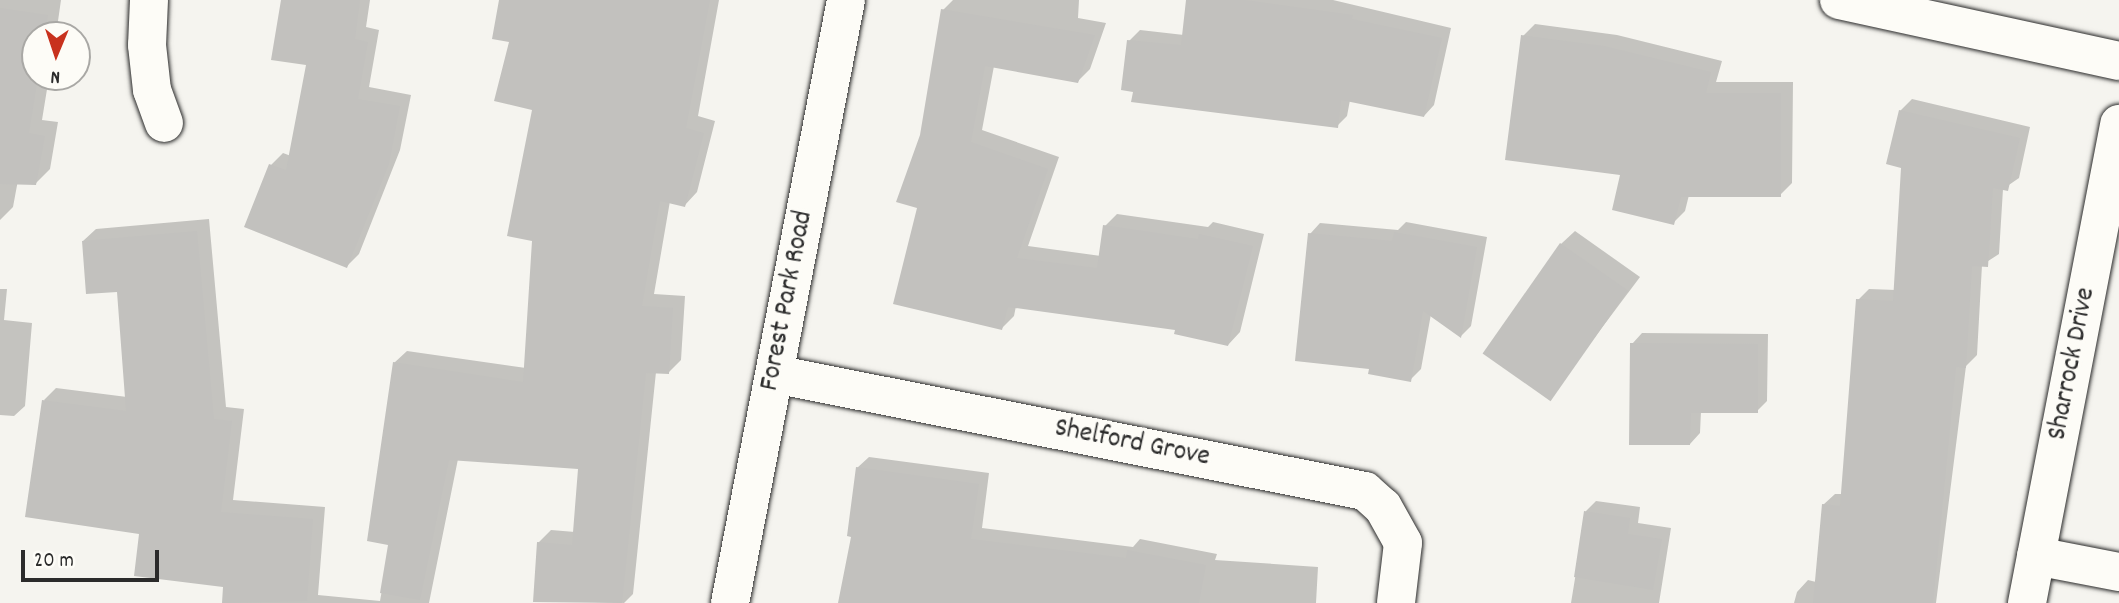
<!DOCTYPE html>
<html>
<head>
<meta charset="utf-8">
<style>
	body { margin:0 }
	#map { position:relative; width:2119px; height:603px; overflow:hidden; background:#f5f4ef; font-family:Dekko,sans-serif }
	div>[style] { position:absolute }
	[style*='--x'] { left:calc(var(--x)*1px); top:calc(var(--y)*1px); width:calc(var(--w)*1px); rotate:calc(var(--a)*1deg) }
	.shadow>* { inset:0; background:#0003 }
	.building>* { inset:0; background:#c2c1be; transform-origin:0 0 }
	.roads { filter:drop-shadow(0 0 2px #2b2b2b) drop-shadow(0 0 2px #2b2b2b) }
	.minor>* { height:38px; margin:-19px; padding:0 19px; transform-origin:19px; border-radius:19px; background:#fdfcf7 }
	span { translate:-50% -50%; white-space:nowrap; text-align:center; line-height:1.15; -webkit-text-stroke:7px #fdfcf7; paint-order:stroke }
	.street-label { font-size:28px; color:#2b2b2b }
	.north { position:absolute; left:21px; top:21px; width:70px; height:70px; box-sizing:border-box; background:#fdfcf7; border:2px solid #a9a8a5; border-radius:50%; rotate:182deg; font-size:19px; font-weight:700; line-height:28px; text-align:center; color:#2b2b2b }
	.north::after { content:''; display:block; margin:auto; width:24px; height:32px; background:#c8321e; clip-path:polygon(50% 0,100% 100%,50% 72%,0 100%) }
	.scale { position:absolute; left:21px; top:550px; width:138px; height:32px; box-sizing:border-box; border:4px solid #2b2b2b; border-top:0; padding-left:9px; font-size:21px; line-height:24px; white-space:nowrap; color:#2b2b2b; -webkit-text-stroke:5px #fdfcf7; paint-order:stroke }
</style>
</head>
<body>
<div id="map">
	<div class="shadow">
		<div style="clip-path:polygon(0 0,61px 0,56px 35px,35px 35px,35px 77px,49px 77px,42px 120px,58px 122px,50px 169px,36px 183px,18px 180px,13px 207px,0 220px)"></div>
		<div style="clip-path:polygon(283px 0,370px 0,366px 27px,379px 30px,369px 87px,411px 95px,400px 150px,359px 254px,347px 266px,271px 165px,283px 153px,291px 156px,308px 64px)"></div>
		<div style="clip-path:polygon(501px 0,719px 0,698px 116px,715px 121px,697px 192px,685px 205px,670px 201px,654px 294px,685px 296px,681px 360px,668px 373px,656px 372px,633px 594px,624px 603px,535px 600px,538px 543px,551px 530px,575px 532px,580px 468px,458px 459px,429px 603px,224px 603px,225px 585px,141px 532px,44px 400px,56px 388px,127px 397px,118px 290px,83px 241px,96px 229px,209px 219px,226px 407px,244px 409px,233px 500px,325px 507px,318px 595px,380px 601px,390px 544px,394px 363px,407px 351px,526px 368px,534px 240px,534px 109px)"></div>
		<div style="clip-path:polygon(953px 0,1079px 0,1078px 18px,1106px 23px,1090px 69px,1078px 81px,994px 66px,982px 130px,1059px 157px,1028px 246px,1101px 256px,1105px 226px,1117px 214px,1208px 227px,1213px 222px,1264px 234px,1240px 332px,1228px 345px,1177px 329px,1016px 306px,1014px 316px,1002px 328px,919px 207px,921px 135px,943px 10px)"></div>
		<div style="clip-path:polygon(1188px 0,1333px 0,1451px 28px,1434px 105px,1424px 116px,1350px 100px,1347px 116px,1337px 126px,1134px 91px,1129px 41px,1140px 30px,1184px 35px)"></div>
		<div style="clip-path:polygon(1535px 24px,1617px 35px,1722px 61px,1716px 82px,1793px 82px,1792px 183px,1780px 195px,1689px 195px,1685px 211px,1673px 223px,1622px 173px,1523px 36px)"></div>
		<div style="clip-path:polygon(1912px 99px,2030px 127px,2019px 178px,2003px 189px,1999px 254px,1982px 265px,1977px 355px,1966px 366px,1936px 603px,1794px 603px,1797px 592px,1808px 580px,1816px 582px,1823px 505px,1835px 494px,1843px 494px,1858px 300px,1869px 289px,1896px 290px,1903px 166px,1900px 111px)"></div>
		<div style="clip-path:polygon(1406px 222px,1487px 237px,1471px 326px,1461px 336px,1431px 314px,1421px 369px,1410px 380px,1371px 368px,1310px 234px,1320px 223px,1398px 230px)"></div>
		<div style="clip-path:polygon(1575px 231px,1640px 277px,1549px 398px,1561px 244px)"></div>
		<div style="clip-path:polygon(0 289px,7px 289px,4px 320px,32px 323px,25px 406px,14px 416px,0 415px)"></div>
		<div style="clip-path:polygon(1642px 333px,1768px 334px,1767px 401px,1757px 411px,1701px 411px,1700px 433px,1690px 444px,1632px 344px)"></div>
		<div style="clip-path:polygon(869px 457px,989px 473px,982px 528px,1133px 547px,1140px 539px,1217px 554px,1215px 560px,1318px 567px,1316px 603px,840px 603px,853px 535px,857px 468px)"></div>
		<div style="clip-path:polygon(1596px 501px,1640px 507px,1638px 523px,1671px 528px,1659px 603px,1571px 603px,1586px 511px)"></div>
	</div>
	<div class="building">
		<div style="clip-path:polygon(281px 0,360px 0,355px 39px,368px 42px,358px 99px,400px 106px,389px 164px,347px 268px,244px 227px,269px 164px,286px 170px,306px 65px,271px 60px)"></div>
		<div style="clip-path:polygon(499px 0,710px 0,686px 128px,704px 133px,685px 207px,660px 201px,642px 306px,673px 308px,669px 374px,646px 373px,622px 603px,533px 602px,537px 542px,572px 545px,578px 469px,449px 460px,420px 600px,380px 593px,388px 545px,367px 541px,393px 362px,523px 382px,532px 241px,507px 236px,532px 110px,494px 101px,509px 42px,492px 39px)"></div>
		<div style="clip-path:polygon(1186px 0,1245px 0,1353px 15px,1352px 19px,1442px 38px,1424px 117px,1341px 100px,1338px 128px,1131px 102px,1133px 92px,1121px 90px,1127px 40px,1181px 45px)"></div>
		<div style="clip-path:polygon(0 8px,48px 15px,45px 35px,35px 35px,38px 77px,29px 133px,45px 136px,36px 185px,0 184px)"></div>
		<div style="clip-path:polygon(941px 9px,1095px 35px,1078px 83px,985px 66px,971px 142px,1048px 169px,1017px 258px,1097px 268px,1103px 225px,1198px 239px,1199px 234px,1253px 246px,1228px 346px,1174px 334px,1175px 330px,1008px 307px,1002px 330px,893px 304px,917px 208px,896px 202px,920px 135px)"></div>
		<div style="clip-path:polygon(1521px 35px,1604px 46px,1711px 72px,1706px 93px,1781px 93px,1781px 197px,1681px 197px,1674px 225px,1612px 210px,1620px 175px,1505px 160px)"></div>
		<div style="clip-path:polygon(1899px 110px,2020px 138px,2008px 191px,1993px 188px,1988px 267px,1972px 266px,1966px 368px,1956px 367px,1933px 603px,1813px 603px,1822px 504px,1840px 506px,1856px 299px,1893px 301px,1901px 168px,1886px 164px)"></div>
		<div style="clip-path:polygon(197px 231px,214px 419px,232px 421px,221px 512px,313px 519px,307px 601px,222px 603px,223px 587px,134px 576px,139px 534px,25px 517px,42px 400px,126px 411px,117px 292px,86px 294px,82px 241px)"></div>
		<div style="clip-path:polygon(1394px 232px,1477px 247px,1461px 338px,1423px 311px,1411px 382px,1368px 374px,1369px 369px,1295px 361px,1308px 233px,1392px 241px)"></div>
		<div style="left:1560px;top:243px;width:83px;height:135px;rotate:35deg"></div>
		<div style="clip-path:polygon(1630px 343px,1758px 344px,1758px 413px,1691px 413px,1690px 445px,1629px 445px)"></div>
		<div style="clip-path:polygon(856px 467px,979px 484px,971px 539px,1126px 558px,1127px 550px,1206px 565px,1199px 603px,838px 603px,851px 537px,847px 536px)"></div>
		<div style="clip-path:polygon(1584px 511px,1630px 518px,1628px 534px,1662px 539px,1653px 590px,1574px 577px)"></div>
	</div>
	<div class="roads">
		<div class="minor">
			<div style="--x:149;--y:0;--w:45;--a:92.5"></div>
			<div style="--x:147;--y:45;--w:45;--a:83.7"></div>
			<div style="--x:152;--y:90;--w:35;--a:70"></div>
			<div style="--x:1839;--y:0;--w:287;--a:12.3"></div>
			<div style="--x:774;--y:374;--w:602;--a:11.2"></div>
			<div style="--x:1365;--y:491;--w:24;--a:42"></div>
			<div style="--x:1383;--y:507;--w:41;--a:60.9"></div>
			<div style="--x:1403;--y:543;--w:60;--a:96.7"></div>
			<div style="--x:2036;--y:556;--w:85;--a:10.9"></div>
			<div style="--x:730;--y:603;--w:614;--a:-79.11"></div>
			<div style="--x:2027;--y:603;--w:488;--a:-79.1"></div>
		</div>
	</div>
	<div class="street-label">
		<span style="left:788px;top:301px;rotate:-79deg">Forest Park Road</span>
		<span style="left:2073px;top:364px;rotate:-79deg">Sharrock Drive</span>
		<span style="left:1132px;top:444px;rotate:11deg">Shelford Grove</span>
	</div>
	<div class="north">N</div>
	<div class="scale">20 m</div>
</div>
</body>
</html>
